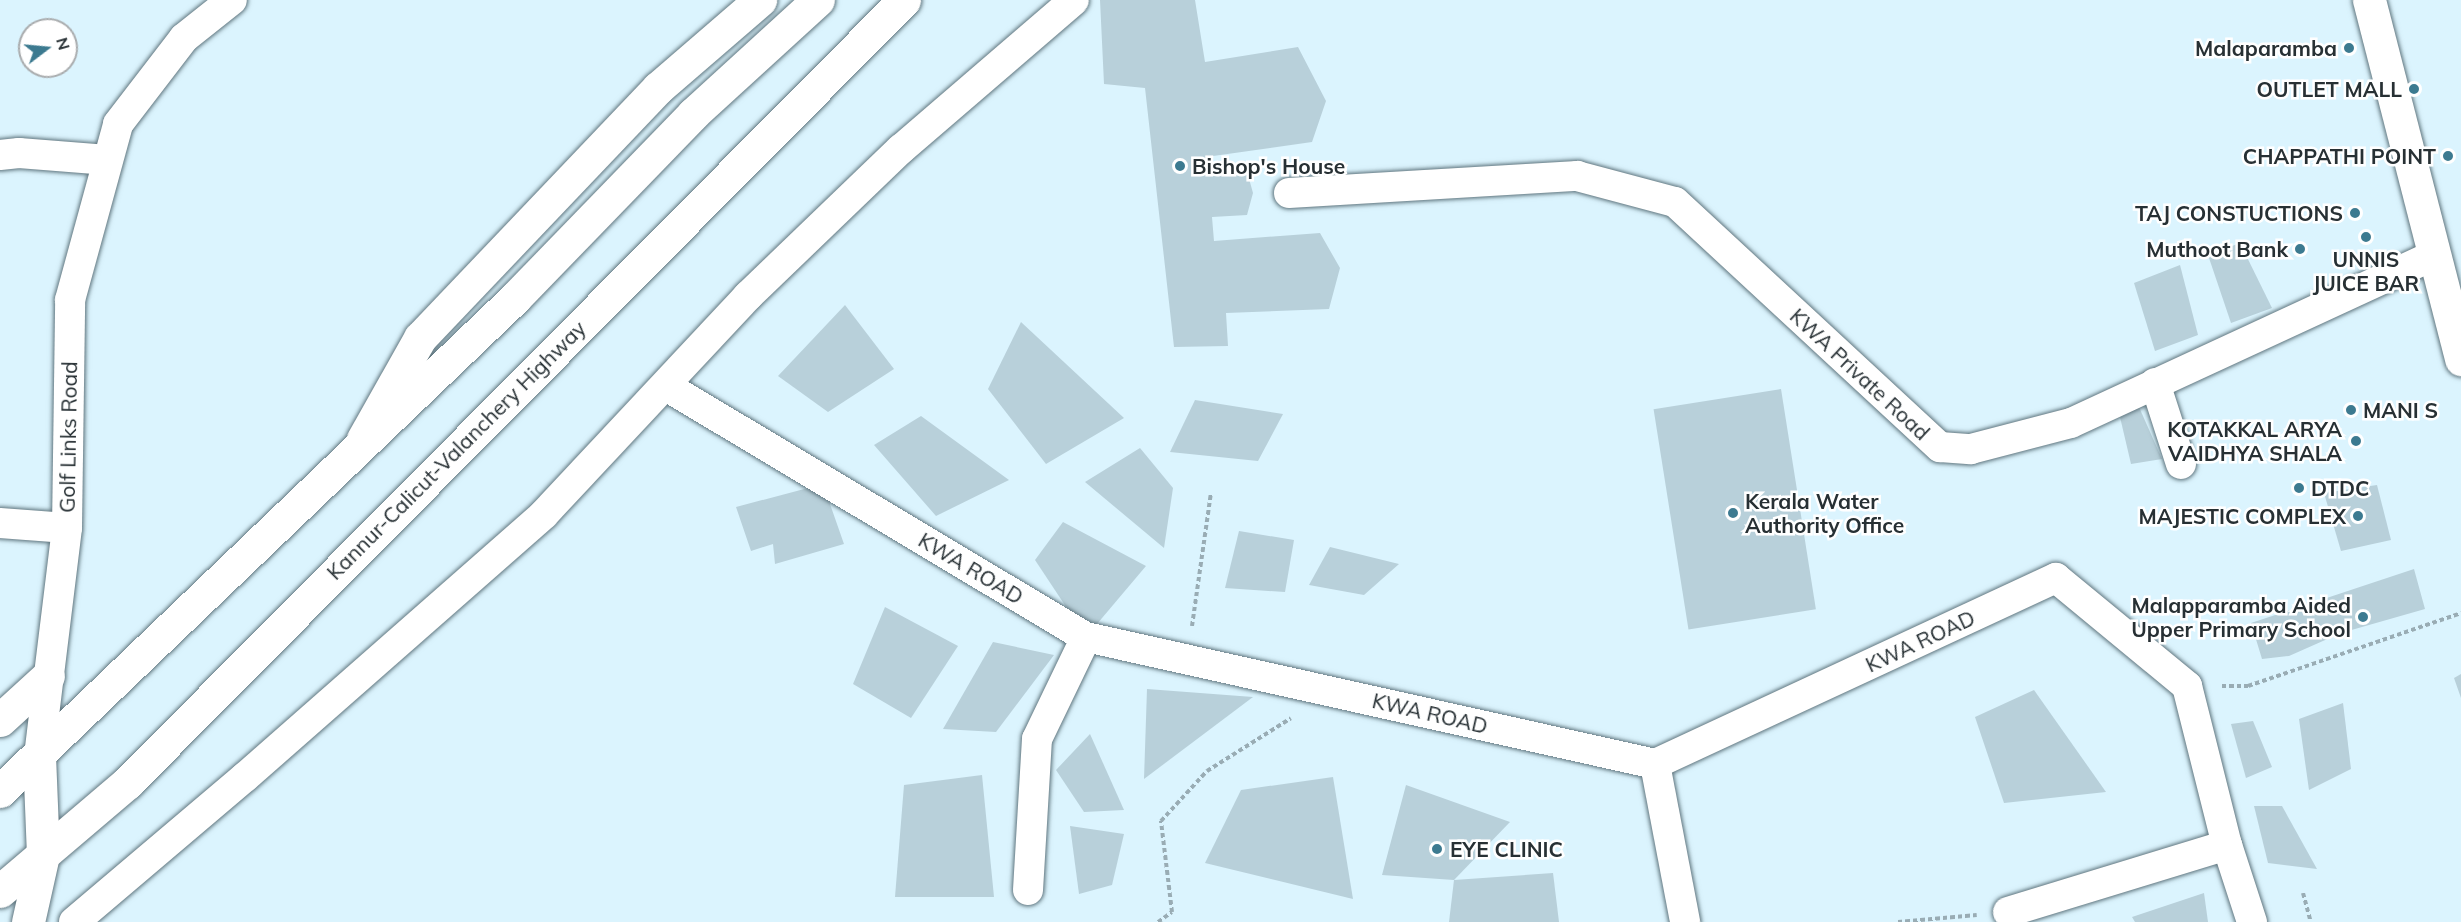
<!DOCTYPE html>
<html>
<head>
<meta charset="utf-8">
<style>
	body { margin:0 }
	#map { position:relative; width:2461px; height:922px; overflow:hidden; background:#dbf4fe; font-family:Mulish,sans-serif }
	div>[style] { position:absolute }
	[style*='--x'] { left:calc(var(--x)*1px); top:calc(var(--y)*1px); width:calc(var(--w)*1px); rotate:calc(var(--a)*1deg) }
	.building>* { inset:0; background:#b8d0da; transform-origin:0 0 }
	.path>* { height:4px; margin-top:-2px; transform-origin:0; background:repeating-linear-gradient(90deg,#99acb4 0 4.5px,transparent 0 7.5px) }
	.roads { filter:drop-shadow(0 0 2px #60767f) drop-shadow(0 0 2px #60767f) }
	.minor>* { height:30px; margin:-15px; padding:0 15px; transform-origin:15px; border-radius:15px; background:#fff }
	.tertiary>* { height:33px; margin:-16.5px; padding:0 16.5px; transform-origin:16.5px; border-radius:16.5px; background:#fff }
	.secondary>* { height:33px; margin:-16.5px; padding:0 16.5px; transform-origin:16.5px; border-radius:16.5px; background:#fff }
	.trunk>* { height:33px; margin:-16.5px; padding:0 16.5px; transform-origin:16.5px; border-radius:16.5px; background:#fff }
	.dots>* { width:16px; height:16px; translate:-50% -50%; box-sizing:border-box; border:3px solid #fff; border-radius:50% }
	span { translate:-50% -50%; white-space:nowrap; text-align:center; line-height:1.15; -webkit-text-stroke:5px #fff; paint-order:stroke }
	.poi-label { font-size:21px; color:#273034; font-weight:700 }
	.right { translate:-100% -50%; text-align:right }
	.left { translate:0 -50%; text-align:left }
	.street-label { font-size:21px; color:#273034 }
	.north { position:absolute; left:18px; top:18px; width:60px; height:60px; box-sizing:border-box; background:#fff; border:2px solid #a9acae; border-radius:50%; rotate:74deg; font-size:16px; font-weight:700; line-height:24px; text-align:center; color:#273034 }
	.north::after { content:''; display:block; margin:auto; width:21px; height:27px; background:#3c7a90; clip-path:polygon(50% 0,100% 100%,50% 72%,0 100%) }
</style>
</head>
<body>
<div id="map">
	<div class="building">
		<div style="clip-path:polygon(1100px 0,1195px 0,1205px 62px,1298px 47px,1326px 101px,1312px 142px,1206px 157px,1209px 176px,1248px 175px,1253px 193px,1247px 215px,1212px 217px,1214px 241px,1320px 233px,1340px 268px,1329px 309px,1226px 313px,1228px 346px,1174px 347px,1145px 88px,1104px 84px)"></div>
		<div style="clip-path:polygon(2240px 243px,2272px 308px,2231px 323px,2208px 255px)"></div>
		<div style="clip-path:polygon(2180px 265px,2198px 335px,2155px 351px,2134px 283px)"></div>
		<div style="clip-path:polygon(845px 305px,894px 369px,828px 412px,778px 376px)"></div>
		<div style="clip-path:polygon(1021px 322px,1124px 418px,1046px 464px,988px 389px)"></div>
		<div style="left:1781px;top:389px;width:223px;height:129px;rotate:81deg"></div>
		<div style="clip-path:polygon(1195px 400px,1283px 414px,1258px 461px,1170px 452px)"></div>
		<div style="clip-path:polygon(2139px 407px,2162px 459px,2131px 464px,2120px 417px)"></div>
		<div style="clip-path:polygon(921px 416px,1009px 480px,936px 516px,874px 445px)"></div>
		<div style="clip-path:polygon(1140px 448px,1173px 488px,1164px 548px,1085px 482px)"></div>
		<div style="clip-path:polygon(823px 484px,844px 544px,775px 564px,773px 544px,751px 551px,736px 507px)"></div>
		<div style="clip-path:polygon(2377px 485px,2391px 540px,2341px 551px,2324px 493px)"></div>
		<div style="clip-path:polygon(1063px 522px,1146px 566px,1086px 637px,1035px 560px)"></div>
		<div style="clip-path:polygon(1239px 531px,1294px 540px,1285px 592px,1225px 588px)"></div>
		<div style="clip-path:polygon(1330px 547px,1399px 564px,1364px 595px,1309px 585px)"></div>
		<div style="clip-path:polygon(2414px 569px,2425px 609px,2341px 633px,2289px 656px,2262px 659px,2251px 623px)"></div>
		<div style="clip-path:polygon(885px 607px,958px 646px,911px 718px,853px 684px)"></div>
		<div style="clip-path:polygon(993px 642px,1054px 655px,996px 732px,943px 729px)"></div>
		<div style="clip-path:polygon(2461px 674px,2461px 698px,2454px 678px)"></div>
		<div style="clip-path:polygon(1147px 689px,1253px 697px,1144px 779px)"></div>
		<div style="clip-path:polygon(2034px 690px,2106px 792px,2004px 803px,1975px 717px)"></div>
		<div style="clip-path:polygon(2343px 703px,2351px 769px,2309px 790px,2299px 719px)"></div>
		<div style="clip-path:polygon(2253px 721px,2272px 767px,2246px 778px,2231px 724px)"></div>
		<div style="clip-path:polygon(1090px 734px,1124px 810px,1084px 812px,1056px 770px)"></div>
		<div style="clip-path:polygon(982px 775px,994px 897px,895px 897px,904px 785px)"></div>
		<div style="clip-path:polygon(1333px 777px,1353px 899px,1205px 863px,1241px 790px)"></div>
		<div style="clip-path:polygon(1406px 785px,1510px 822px,1454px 880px,1382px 875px)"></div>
		<div style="clip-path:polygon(2254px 806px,2282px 806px,2317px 869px,2268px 863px)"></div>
		<div style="clip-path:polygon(1070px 826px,1124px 834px,1112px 885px,1079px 894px)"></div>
		<div style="clip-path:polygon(1553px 873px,1559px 922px,1449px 922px,1454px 880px)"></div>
		<div style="clip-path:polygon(2204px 893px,2208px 922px,2135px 922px,2132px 917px)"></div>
	</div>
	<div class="path">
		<div style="--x:1192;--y:626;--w:134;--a:-81.9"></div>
		<div style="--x:2222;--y:686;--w:26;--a:0"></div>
		<div style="--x:2248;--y:686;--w:225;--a:-18.9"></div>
		<div style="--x:2303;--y:893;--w:30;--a:75"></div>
		<div style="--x:1158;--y:922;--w:17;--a:-36"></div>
		<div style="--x:1172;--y:912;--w:92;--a:-96.9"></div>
		<div style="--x:1161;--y:821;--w:68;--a:-47.4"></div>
		<div style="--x:1207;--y:771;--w:99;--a:-32.2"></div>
		<div style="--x:1898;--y:922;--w:79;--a:-5.1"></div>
	</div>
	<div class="roads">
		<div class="minor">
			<div style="--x:0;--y:155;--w:19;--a:-6"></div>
			<div style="--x:19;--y:153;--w:89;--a:4.5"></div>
			<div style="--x:1289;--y:193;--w:289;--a:-3.4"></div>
			<div style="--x:1577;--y:176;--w:101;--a:14.9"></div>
			<div style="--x:1675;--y:202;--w:361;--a:42.8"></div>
			<div style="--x:1940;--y:447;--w:31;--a:4"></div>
			<div style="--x:1971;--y:449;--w:103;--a:-14.6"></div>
			<div style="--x:2071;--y:423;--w:400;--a:-24.8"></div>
			<div style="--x:2155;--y:383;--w:85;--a:72.2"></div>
			<div style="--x:666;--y:386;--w:489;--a:30.9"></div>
			<div style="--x:1086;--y:637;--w:583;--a:12.58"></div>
			<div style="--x:1655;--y:764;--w:442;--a:-24.9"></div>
			<div style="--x:2056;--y:578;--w:170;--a:39.5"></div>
			<div style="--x:2187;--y:686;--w:164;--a:75.9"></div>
			<div style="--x:2227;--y:845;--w:81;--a:72"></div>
			<div style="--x:0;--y:523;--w:67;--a:4.3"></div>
			<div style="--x:39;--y:756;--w:230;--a:-83"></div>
			<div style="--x:67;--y:528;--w:228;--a:-89.2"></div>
			<div style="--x:70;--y:300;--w:182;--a:-74.7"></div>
			<div style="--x:118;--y:124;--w:108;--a:-52.5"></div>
			<div style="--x:184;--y:38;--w:61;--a:-38.4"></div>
			<div style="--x:1655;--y:764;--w:161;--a:79.2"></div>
			<div style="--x:1028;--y:890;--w:151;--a:-86.6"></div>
			<div style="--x:1037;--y:739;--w:113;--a:-64.3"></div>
			<div style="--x:2008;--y:912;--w:229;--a:-17"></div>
			<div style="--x:74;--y:922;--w:224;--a:-40.3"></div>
			<div style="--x:245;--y:777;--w:398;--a:-41.3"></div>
			<div style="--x:544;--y:514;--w:299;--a:-46.9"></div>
			<div style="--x:748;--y:296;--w:212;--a:-43.9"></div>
			<div style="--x:901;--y:149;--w:228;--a:-40.7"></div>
		</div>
		<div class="tertiary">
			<div style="--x:363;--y:439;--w:116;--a:-60.6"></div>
			<div style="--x:420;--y:338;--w:345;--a:-46.4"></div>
			<div style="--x:658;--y:88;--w:135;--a:-40.8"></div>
			<div style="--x:0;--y:720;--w:65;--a:-42.5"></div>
		</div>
		<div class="secondary">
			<div style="--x:28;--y:922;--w:69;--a:-77.4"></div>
			<div style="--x:43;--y:855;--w:99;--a:-92.3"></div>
		</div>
		<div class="trunk">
			<div style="--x:2369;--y:0;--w:371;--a:75.6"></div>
			<div style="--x:0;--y:791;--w:713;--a:-43.75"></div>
			<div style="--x:515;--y:298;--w:256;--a:-45.9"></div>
			<div style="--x:693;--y:114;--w:169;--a:-42.4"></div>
			<div style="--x:0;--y:891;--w:167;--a:-40.4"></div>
			<div style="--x:127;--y:783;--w:1103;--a:-45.22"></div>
		</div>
	</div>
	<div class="dots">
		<div style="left:2349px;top:48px;background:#3c7a90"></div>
		<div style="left:2414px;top:89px;background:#3c7a90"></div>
		<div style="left:2448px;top:156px;background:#3c7a90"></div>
		<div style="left:1180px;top:166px;background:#3c7a90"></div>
		<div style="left:2355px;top:213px;background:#3c7a90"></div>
		<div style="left:2366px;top:237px;background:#3c7a90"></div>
		<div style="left:2300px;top:249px;background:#3c7a90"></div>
		<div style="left:2351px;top:410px;background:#3c7a90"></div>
		<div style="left:2356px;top:441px;background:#3c7a90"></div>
		<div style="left:2299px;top:488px;background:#3c7a90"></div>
		<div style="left:1733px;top:513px;background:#3c7a90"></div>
		<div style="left:2358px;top:516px;background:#3c7a90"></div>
		<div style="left:2363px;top:617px;background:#3c7a90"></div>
		<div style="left:1437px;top:849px;background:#3c7a90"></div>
	</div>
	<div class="poi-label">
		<span class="right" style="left:2337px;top:48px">Malaparamba</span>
		<span class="right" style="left:2402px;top:89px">OUTLET MALL</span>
		<span class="right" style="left:2436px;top:156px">CHAPPATHI POINT</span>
		<span class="left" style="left:1192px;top:166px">Bishop's House</span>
		<span class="right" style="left:2343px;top:213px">TAJ CONSTUCTIONS</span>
		<span class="right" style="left:2288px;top:249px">Muthoot Bank</span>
		<span style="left:2366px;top:271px">UNNIS<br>JUICE BAR</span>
		<span class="left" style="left:2363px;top:410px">MANI S</span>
		<span class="right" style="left:2342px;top:441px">KOTAKKAL ARYA<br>VAIDHYA SHALA</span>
		<span class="left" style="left:2311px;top:488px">DTDC</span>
		<span class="left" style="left:1745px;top:513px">Kerala Water<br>Authority Office</span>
		<span class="right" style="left:2346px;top:516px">MAJESTIC COMPLEX</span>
		<span class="right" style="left:2351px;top:617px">Malapparamba Aided<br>Upper Primary School</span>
		<span class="left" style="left:1450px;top:849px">EYE CLINIC</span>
	</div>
	<div class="street-label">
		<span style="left:1860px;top:374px;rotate:43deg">KWA Private Road</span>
		<span style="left:68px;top:437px;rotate:-89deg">Golf Links Road</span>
		<span style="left:456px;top:450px;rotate:-45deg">Kannur-Calicut-Valanchery Highway</span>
		<span style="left:971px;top:568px;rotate:31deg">KWA ROAD</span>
		<span style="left:1920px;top:641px;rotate:-25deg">KWA ROAD</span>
		<span style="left:1430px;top:713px;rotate:13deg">KWA ROAD</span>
	</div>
	<div class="north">N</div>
</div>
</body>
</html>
